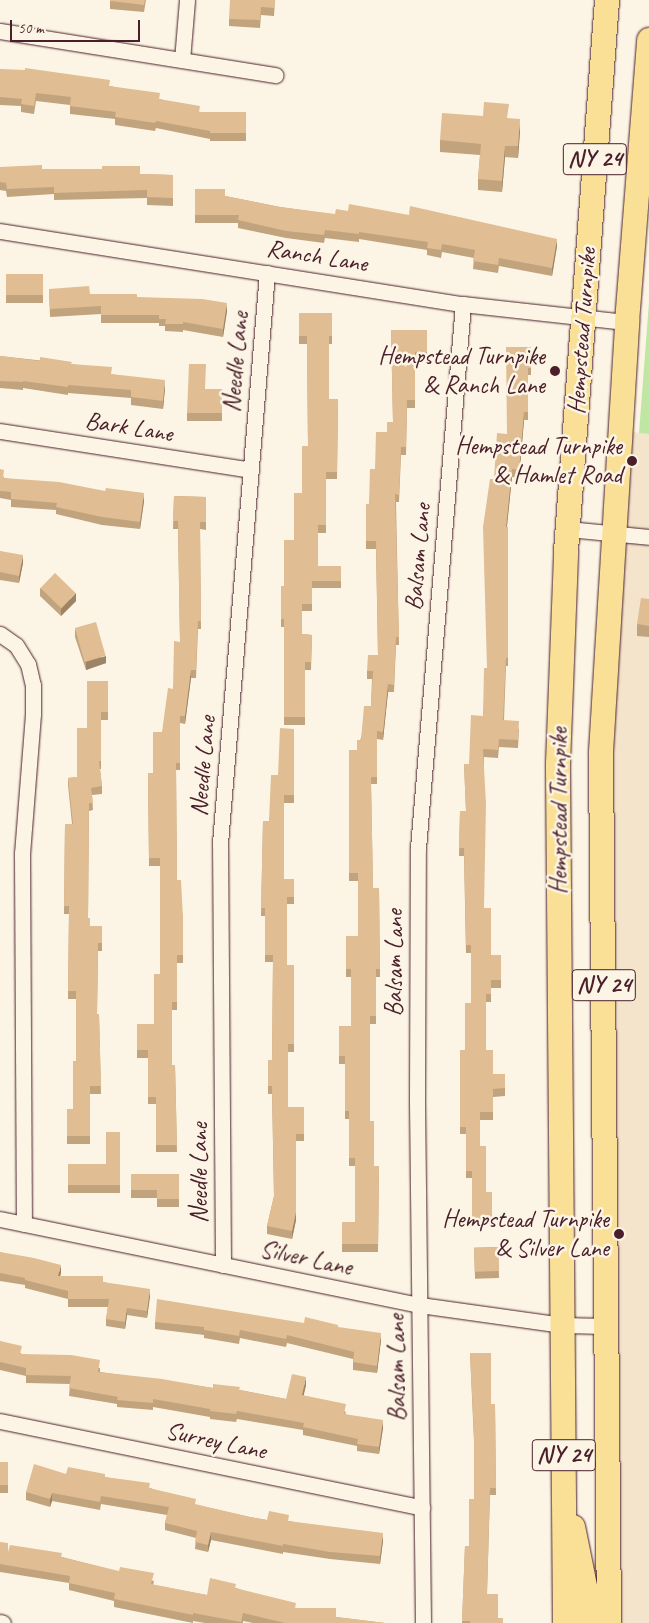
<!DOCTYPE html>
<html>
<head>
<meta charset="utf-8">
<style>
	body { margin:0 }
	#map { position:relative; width:649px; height:1623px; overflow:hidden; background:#fcf5e5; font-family:Caveat,sans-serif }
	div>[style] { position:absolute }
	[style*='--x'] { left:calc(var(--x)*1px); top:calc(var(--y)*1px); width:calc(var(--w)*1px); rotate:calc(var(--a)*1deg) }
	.built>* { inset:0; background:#f4e4cc }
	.green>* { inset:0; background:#bfe7a3 }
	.roads { filter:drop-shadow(0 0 1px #4a1f2b) drop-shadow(0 0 1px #4a1f2b) }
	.street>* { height:15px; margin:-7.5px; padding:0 7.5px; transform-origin:7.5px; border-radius:7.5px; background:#fcf5e5 }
	.primary>* { height:24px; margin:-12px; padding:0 12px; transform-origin:12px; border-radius:12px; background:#f9e096 }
	.wall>* { inset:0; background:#c1a37e; transform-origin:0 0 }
	.shaded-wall>* { inset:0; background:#9d8466 }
	.building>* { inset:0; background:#e0bd92; transform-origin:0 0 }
	.dots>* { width:14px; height:14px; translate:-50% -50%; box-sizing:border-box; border:2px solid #fcf5e5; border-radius:50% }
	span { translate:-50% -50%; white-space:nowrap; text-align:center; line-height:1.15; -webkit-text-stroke:5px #fcf5e5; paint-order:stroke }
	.shield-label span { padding:1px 4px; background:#fcf5e5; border:1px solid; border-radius:4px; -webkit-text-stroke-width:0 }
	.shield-label { font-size:24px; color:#4a1f2b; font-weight:700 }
	.street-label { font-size:25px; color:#4a1f2b }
	.poi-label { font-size:25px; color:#4a1f2b }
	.right { translate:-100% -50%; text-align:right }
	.scale { position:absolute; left:10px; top:20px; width:130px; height:22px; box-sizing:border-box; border:2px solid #4a1f2b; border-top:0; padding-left:6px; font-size:15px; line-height:18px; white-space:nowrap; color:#4a1f2b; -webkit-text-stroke:4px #fcf5e5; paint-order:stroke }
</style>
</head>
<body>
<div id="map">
	<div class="built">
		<div style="clip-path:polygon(625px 431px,649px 434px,649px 1623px,610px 1623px,606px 645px)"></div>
	</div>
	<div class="green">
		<div style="clip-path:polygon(649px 302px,649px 434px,639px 433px)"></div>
	</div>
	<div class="roads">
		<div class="street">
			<div style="--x:0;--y:31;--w:279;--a:9.1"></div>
			<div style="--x:182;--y:60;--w:60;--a:-85.2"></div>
			<div style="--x:0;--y:231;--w:469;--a:9"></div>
			<div style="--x:463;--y:304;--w:165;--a:6.3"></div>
			<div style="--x:0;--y:431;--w:254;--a:8.8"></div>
			<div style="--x:568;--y:529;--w:81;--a:5.6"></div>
			<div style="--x:0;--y:634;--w:19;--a:35"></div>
			<div style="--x:16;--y:645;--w:22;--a:58"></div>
			<div style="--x:28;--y:664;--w:22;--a:77"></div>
			<div style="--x:33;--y:685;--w:29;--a:90"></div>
			<div style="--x:33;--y:714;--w:139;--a:94.5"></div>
			<div style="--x:22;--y:853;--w:371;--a:89.7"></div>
			<div style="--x:0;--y:1219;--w:429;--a:11.6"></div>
			<div style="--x:420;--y:1305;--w:144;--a:8"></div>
			<div style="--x:563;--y:1325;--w:42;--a:1.4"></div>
			<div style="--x:223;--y:1265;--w:422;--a:-90.4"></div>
			<div style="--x:220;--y:843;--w:572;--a:-85.29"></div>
			<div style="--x:0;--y:1421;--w:431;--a:11.6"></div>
			<div style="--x:0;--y:1622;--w:3;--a:18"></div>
			<div style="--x:423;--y:1623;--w:523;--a:-90.66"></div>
			<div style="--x:417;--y:1100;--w:252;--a:-89.8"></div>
			<div style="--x:418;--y:848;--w:546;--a:-85.27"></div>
		</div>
		<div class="primary">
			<div style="--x:573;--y:1527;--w:65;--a:78.5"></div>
			<div style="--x:586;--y:1591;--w:32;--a:90"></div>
			<div style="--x:565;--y:1623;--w:859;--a:-90.47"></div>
			<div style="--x:558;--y:764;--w:213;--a:-87.8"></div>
			<div style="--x:566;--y:551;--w:553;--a:-85.74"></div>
			<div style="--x:609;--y:1623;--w:871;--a:-90.53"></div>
			<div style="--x:601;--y:752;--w:431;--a:-86.5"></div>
			<div style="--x:627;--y:322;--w:283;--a:-85.5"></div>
		</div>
	</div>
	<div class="wall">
		<div style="clip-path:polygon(110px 0,146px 0,144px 12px,110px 9px)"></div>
		<div style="clip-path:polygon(275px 0,274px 16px,261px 15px,260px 28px,229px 26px,229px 19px)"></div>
		<div style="clip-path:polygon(0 69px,110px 86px,160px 99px,200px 112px,246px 112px,246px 141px,210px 141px,210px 139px,156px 128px,155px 131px,115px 125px,115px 119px,70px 114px,70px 105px,36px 101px,34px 114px,21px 112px,21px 106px,0 105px)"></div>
		<div style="clip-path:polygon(508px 118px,520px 131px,518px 158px,505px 157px,502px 192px,478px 190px,478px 179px,480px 155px,440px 152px,440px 140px)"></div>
		<div style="clip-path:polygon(0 167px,140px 174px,173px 175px,173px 206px,147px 205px,147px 198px,54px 200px,54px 194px,7px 197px,6px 191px,0 190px)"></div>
		<div style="clip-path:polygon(195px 189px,225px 196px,280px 207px,557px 246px,552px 276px,499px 266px,498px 273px,473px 269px,474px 258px,442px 252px,441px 258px,427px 255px,427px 250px,359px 239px,359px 242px,325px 238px,324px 243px,286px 238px,238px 228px,238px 223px,195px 223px)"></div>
		<div style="left:6px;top:274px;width:37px;height:29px"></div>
		<div style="clip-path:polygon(49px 289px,90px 294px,137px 297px,227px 311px,223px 337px,183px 330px,183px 332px,165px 331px,165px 326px,159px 326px,159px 323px,101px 323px,101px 314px,50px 317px)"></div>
		<div style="clip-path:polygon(299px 313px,332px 313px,332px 344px,329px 344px,329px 399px,338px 399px,337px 479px,326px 479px,326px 533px,318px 533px,318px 566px,341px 566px,341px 588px,312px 588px,312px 611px,302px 611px,302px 634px,312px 635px,311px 670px,305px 670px,305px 725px,284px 725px,284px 627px,281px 627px,281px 586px,284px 586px,294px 540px,302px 493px,308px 446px,307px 344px,299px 344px)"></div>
		<div style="clip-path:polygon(391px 330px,427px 330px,427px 360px,415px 360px,415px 408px,407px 408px,406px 455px,401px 455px,399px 502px,396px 502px,399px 645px,396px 645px,394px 692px,388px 692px,383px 740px,377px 739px,377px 784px,371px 784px,373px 888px,379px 888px,380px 977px,376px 977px,376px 1024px,370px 1024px,370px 1121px,374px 1166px,379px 1166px,378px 1252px,342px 1252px,342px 1222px,355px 1222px,355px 1166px,349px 1166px,349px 1119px,345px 1119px,345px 1064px,339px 1064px,339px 1026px,351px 1026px,351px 977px,346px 977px,346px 936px,358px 936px,358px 881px,349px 881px,349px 750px,357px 750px,371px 706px,372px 679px,367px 679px,367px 671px,378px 655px,376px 549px,366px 549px,366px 504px,369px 504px,375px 469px,387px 432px,393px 422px)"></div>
		<div style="clip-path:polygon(531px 347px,531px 375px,528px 375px,528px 420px,524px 420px,519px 478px,512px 477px,507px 527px,508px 527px,508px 666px,506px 666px,504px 720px,519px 729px,518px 748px,499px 747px,498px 758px,484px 757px,484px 908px,491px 955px,501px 955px,501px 988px,491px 988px,491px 1002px,486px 1002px,486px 1050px,493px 1074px,505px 1074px,505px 1096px,493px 1097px,493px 1120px,480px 1120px,480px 1146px,486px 1192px,492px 1192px,492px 1225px,472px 1225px,472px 1178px,466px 1178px,466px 1134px,460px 1134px,460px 1050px,465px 1050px,471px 1003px,471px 953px,466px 953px,464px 856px,459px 856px,460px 811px,466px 811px,464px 764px,469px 764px,483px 716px,507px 434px)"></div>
		<div style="clip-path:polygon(0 356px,72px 364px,165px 388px,163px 409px,131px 405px,131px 398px,68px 393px,68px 395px,23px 388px,23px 390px,0 388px)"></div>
		<div style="clip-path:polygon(205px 389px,222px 389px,222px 421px,187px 421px,187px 413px)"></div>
		<div style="clip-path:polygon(0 469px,4px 478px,144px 501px,140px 529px,102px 525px,56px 514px,56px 510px,11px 507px,11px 500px,0 498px)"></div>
		<div style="clip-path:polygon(174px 496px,206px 497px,206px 530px,200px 529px,201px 629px,198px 629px,196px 678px,191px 678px,185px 724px,180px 723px,180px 770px,176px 770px,177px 880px,183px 918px,183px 963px,177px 963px,177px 1010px,172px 1010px,172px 1065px,175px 1065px,177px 1152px,156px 1152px,156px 1104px,148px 1104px,148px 1058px,137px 1058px,137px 1024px,154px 1024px,160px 974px,160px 866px,149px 866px,148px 773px,153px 773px,173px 689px,180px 642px,178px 529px,173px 529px)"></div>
		<div style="clip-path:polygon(0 551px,23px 563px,19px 583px,0 580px)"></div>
		<div style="clip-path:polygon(40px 588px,76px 601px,61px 616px,40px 596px)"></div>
		<div style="clip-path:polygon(649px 599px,649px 637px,637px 636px,637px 624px)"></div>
		<div style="clip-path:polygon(75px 629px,106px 663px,86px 670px,75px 637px)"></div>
		<div style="clip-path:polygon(108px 681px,108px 720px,101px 720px,101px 769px,100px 769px,102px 786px,102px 794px,92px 795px,93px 810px,89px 811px,88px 918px,90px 926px,102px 926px,102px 951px,98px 951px,97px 1014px,99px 1014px,101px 1094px,90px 1094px,90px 1144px,67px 1144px,67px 1109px,73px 1109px,76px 1061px,76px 999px,68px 999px,69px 914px,64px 914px,65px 824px,72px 824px,68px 785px,68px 778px,77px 777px,87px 728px)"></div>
		<div style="clip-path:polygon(294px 729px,294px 803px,284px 803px,284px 879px,294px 879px,294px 904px,287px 904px,287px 965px,294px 965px,294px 1052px,288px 1052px,288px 1107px,304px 1107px,304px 1141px,296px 1141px,296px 1220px,292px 1239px,267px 1234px,267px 1226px,274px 1196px,272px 1094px,268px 1094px,268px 1060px,272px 1060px,273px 962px,265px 962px,265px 916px,261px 916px,263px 821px,269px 821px,278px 775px)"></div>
		<div style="clip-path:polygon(120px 1132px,120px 1193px,68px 1193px,68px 1164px,106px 1164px)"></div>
		<div style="clip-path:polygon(131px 1174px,179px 1174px,179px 1207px,157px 1207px,157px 1198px,131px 1198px)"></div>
		<div style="left:498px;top:1247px;width:31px;height:24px;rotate:88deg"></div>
		<div style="clip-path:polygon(0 1252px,61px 1273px,60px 1276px,103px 1282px,150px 1296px,147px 1318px,127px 1315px,125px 1329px,106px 1326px,106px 1319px,108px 1307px,68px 1307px,68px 1299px,25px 1288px,25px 1285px,0 1281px)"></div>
		<div style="clip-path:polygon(155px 1322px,304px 1323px,381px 1340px,377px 1373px,353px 1370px,353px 1359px,287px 1343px,286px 1347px,240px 1338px,239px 1344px,204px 1338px,204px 1335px,155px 1329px)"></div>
		<div style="clip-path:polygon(0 1341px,22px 1354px,100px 1368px,100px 1372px,213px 1388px,240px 1390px,286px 1399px,306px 1385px,303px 1396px,346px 1412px,345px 1414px,383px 1428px,379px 1454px,357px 1451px,357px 1446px,303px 1435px,303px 1430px,237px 1419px,236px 1422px,210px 1419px,210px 1417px,153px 1407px,153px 1410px,117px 1407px,117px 1404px,69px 1396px,70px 1384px,26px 1383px,26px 1376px,0 1370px)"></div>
		<div style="clip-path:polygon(470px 1353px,491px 1404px,495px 1404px,496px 1495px,490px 1495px,487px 1594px,498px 1618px,503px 1623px,462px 1623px,465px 1546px,469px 1546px,474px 1499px,474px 1442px)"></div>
		<div style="left:0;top:1462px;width:8px;height:31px"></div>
		<div style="clip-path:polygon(66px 1474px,105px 1477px,150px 1488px,196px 1505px,250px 1517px,267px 1520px,289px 1521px,383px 1541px,380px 1564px,330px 1559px,283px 1552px,283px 1554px,211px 1540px,208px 1552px,195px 1549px,196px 1538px,165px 1530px,165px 1523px,167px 1515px,101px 1504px,100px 1510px,52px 1501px,50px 1507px,26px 1500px,26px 1492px)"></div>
		<div style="clip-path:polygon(0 1542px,8px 1552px,62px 1557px,154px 1581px,153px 1585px,207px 1595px,236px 1588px,296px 1608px,336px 1617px,385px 1623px,253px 1623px,243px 1621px,243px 1623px,205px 1623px,193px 1621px,193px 1623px,114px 1607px,114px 1601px,69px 1590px,69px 1583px,0 1572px)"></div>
	</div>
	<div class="shaded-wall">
		<div style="clip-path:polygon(520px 119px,520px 131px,518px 158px,518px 146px)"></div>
		<div style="clip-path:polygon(505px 146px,505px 157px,502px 192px,502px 181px)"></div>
		<div style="clip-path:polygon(557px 239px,557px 246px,552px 276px,552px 268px)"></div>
		<div style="clip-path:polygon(227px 303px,227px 311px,223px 337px,223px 329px)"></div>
		<div style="clip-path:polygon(165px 380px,165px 388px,163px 409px,163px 401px)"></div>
		<div style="clip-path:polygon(524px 412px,524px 420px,519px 478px,519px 470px)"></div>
		<div style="clip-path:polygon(512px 469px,512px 477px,506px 534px,506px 527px)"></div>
		<div style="clip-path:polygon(144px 493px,144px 501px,140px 529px,140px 522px)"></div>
		<div style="clip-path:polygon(23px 555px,23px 563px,19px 583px,19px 576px)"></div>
		<div style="clip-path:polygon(76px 593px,76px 601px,61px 616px,61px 609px)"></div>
		<div style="clip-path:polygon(106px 656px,106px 663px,86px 670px,86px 662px)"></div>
		<div style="clip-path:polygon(191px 670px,191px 678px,185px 724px,185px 716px)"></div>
		<div style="clip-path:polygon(388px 684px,388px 692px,383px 740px,383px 732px)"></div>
		<div style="clip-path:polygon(296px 1212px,296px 1220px,292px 1239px,292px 1231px)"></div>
		<div style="clip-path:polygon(61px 1265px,61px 1273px,58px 1283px,58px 1276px)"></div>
		<div style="clip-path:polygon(150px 1289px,150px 1296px,147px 1318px,147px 1311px)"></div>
		<div style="clip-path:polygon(127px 1308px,127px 1315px,125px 1329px,125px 1322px)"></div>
		<div style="clip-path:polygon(381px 1333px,381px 1340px,377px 1373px,377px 1366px)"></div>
		<div style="clip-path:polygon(306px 1377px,306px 1385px,302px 1403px,302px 1395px)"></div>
		<div style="clip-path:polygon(383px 1420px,383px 1428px,379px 1454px,379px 1447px)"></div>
		<div style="clip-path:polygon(52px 1493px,52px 1501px,50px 1507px,50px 1499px)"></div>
		<div style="clip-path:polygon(211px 1532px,211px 1540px,208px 1552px,208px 1545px)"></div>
		<div style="clip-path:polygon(383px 1533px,383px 1541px,380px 1564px,380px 1556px)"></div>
	</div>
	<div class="building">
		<div style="clip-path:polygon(110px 0,145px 0,144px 5px,110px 1px)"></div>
		<div style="clip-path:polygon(230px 0,275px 0,274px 8px,261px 7px,260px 20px,229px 19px)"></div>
		<div style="clip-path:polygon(25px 68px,110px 80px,109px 86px,160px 93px,159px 99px,200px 106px,199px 112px,246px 112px,246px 133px,210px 133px,210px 131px,156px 121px,155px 123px,115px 117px,116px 112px,70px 106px,71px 97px,36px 93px,34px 106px,21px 104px,22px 99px,0 97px,0 69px,25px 70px)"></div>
		<div style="clip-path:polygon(484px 102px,509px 104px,507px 118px,520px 119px,518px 146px,505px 146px,502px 181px,478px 179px,481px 144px,440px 140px,442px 113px,483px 116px)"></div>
		<div style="clip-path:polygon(42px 165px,42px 169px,102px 169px,102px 166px,140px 166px,140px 174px,173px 175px,173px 198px,147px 197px,147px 190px,54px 193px,54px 187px,7px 189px,6px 183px,0 182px,0 167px)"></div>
		<div style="clip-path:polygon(195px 189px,225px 189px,225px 196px,280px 207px,335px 214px,336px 209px,348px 211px,349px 204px,409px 215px,410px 206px,557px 239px,552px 268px,499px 258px,498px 265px,473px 261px,475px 250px,442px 244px,441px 250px,427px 248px,428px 242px,359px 232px,359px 234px,325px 230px,324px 235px,286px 231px,238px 220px,239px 215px,195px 215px)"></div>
		<div style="left:6px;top:274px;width:37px;height:21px"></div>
		<div style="clip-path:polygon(89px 286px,90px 294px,137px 294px,137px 297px,202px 299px,227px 303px,223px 329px,183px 322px,183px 324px,165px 324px,166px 319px,159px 319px,159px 315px,101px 315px,101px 306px,50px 309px,49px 289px)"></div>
		<div style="clip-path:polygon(299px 313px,332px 313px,332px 336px,329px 336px,329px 399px,338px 399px,337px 472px,326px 472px,326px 525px,318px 525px,318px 566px,341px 566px,341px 581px,312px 581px,312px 604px,302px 604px,302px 634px,312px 635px,311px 662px,305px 662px,305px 717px,284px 717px,284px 619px,281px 619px,281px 586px,284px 586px,284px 540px,294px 540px,294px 493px,302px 493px,302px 446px,308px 446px,307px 336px,299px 336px)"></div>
		<div style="clip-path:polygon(391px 330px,427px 330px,427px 352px,415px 352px,415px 400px,407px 400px,406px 447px,401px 447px,399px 495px,395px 494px,399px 637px,396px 637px,394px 685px,388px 684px,383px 732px,377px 731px,377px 777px,371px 777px,373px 888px,379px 888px,380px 969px,376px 969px,376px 1016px,370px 1016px,370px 1121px,374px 1121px,374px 1166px,379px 1166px,378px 1244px,342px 1244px,342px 1222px,355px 1222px,355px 1158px,349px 1158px,349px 1111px,345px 1111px,345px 1056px,339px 1056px,339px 1026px,351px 1026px,351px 969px,346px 969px,346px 936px,358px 936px,358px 873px,349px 873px,349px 750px,357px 750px,357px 740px,361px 740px,364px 706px,371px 706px,373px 671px,367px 671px,368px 655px,378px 655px,376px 541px,366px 541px,366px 504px,369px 504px,370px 469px,375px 469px,376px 432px,387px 432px,387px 422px,393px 422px)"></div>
		<div style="clip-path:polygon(506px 347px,531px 347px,531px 368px,528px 368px,528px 412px,524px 412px,519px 470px,512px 469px,506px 527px,508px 527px,508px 658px,506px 658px,503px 720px,519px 721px,518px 740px,499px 739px,498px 750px,483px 749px,486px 804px,484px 908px,491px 908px,491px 955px,501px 955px,501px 980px,491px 980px,491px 994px,486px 994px,486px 1050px,493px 1050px,493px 1074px,505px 1074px,505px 1088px,493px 1089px,493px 1112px,480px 1112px,480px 1146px,486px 1146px,486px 1192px,492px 1192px,492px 1218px,472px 1218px,472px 1171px,466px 1171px,466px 1127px,460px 1127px,460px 1050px,465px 1050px,465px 1003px,471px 1003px,471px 945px,466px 945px,464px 848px,459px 848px,460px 811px,466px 811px,464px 764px,469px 764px,471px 715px,483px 716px,484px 668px,487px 668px,483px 527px,490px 479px,494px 479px,497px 433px,507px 434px)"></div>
		<div style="clip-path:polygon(0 356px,40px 361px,40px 357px,72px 362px,71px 364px,112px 367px,111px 374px,165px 380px,163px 401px,131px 397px,131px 390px,68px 385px,68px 387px,23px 381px,23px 382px,0 381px)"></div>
		<div style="clip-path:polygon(189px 364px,206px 364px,205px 389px,222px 389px,222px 413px,187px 413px)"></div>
		<div style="clip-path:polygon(0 469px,4px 470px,3px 478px,59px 482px,105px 491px,106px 488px,144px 493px,140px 522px,102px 517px,56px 507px,57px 503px,11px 499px,11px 492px,0 491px)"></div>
		<div style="clip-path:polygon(174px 496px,206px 497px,206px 522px,200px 522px,201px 621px,198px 621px,196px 670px,191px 670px,185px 716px,180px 716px,180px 763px,176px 763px,177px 880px,181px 880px,183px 918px,183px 955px,177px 955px,177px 1002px,172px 1002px,172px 1065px,175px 1065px,177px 1145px,156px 1145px,156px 1097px,148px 1097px,148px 1050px,137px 1050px,137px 1024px,154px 1024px,154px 974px,160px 974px,160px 858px,149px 858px,148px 773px,153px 773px,153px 732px,162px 732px,168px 688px,173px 689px,174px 641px,180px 642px,178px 521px,173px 521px)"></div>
		<div style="clip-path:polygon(0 551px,23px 555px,19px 576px,0 572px)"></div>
		<div style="left:55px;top:573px;width:29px;height:21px;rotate:44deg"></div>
		<div style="clip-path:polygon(641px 598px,649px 599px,649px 626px,637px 624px)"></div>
		<div style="left:96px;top:622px;width:35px;height:22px;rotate:74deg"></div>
		<div style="clip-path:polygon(87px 681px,108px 681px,108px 712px,101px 712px,101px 761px,99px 761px,102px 786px,91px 788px,93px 803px,89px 803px,88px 918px,90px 918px,90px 926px,102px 926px,102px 943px,98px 943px,97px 1014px,99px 1014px,101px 1086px,90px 1086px,90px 1136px,67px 1136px,67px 1109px,73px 1109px,73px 1061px,76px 1061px,76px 991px,68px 991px,69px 906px,64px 906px,65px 824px,73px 824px,68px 778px,77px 777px,77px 728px,87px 728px)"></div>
		<div style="clip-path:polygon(280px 728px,294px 729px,294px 795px,284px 795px,284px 879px,294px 879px,294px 897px,287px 897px,287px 965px,294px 965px,294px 1044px,288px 1044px,288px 1107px,304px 1107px,304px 1134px,296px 1134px,296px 1212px,292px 1231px,267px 1226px,274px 1196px,272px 1086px,268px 1086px,268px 1060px,272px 1060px,273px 955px,265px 955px,265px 908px,261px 908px,263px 821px,269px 821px,271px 775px,278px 775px)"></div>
		<div style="clip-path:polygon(106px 1132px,120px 1132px,120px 1185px,68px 1185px,68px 1164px,106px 1164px)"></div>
		<div style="clip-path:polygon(131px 1174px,179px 1174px,179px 1199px,157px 1199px,157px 1190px,131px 1190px)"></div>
		<div style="left:498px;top:1247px;width:24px;height:24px;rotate:88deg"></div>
		<div style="clip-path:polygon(0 1252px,34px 1258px,61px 1265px,58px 1276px,103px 1276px,103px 1282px,150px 1289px,147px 1311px,127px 1308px,125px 1322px,106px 1319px,109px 1299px,68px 1299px,68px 1291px,25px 1280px,25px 1278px,0 1273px)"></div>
		<div style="clip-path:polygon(157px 1299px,304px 1323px,305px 1317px,338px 1325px,338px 1327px,381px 1333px,377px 1366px,353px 1362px,354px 1352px,287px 1335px,286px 1339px,240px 1330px,239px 1336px,204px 1330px,204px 1327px,155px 1322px)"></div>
		<div style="clip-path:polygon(0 1341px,22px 1346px,20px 1354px,71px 1355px,100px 1360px,98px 1372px,162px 1379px,213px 1388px,213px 1384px,240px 1387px,239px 1390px,286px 1399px,292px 1374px,306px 1377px,302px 1395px,346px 1404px,344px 1414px,383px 1420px,379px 1447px,357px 1444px,358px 1439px,303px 1427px,304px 1423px,237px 1411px,236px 1414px,210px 1411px,210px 1409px,153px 1399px,153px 1403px,117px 1400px,118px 1397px,69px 1388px,71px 1376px,26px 1375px,26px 1368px,0 1362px)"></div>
		<div style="clip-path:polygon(470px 1353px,491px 1353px,491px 1404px,495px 1404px,496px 1488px,490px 1488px,487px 1594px,498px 1594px,498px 1618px,503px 1618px,503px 1623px,470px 1623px,470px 1621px,462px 1621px,465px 1546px,469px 1546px,469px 1499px,474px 1499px,474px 1435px)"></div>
		<div style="left:0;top:1462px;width:8px;height:23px"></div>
		<div style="clip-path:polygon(34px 1464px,66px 1474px,68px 1467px,105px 1474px,105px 1477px,150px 1483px,149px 1488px,196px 1499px,195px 1504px,250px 1517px,267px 1520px,269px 1511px,289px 1515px,288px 1521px,383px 1533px,380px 1556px,330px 1552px,283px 1544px,283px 1546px,211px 1532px,208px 1545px,195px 1542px,197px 1531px,165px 1523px,169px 1507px,101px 1496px,100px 1502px,52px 1493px,50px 1499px,26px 1492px)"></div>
		<div style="clip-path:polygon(0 1542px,8px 1543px,8px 1552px,10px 1545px,62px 1553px,61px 1557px,119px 1571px,120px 1567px,154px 1573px,151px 1584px,207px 1595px,210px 1578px,236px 1584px,235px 1588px,296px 1603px,295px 1608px,336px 1608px,336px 1617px,385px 1623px,285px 1623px,243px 1613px,241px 1622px,193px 1613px,193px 1615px,114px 1599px,115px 1593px,69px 1583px,70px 1576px,0 1564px)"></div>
	</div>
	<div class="dots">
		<div style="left:555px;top:371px;background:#4a1f2b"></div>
		<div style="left:632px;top:461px;background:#4a1f2b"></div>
		<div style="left:619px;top:1234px;background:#4a1f2b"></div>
	</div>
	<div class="shield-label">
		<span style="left:595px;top:159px">NY 24</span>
		<span style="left:604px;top:985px">NY 24</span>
		<span style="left:564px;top:1455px">NY 24</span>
	</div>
	<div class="street-label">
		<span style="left:317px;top:256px;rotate:9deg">Ranch Lane</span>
		<span style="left:582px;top:331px;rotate:-86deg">Hempstead Turnpike</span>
		<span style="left:236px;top:362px;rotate:-85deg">Needle Lane</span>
		<span style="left:129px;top:427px;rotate:9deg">Bark Lane</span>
		<span style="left:418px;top:557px;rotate:-85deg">Balsam Lane</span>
		<span style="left:203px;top:766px;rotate:-85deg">Needle Lane</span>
		<span style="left:559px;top:811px;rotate:-90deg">Hempstead Turnpike</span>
		<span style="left:394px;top:963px;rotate:-90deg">Balsam Lane</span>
		<span style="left:199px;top:1173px;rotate:-90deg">Needle Lane</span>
		<span style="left:306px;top:1258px;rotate:12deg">Silver Lane</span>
		<span style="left:397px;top:1368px;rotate:-91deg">Balsam Lane</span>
		<span style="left:216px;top:1441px;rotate:12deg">Surrey Lane</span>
	</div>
	<div class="poi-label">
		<span class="right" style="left:545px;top:371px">Hempstead Turnpike<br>&amp; Ranch Lane</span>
		<span class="right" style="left:622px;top:461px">Hempstead Turnpike<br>&amp; Hamlet Road</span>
		<span class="right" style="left:609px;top:1234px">Hempstead Turnpike<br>&amp; Silver Lane</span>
	</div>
	<div class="scale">50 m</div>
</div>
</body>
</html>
